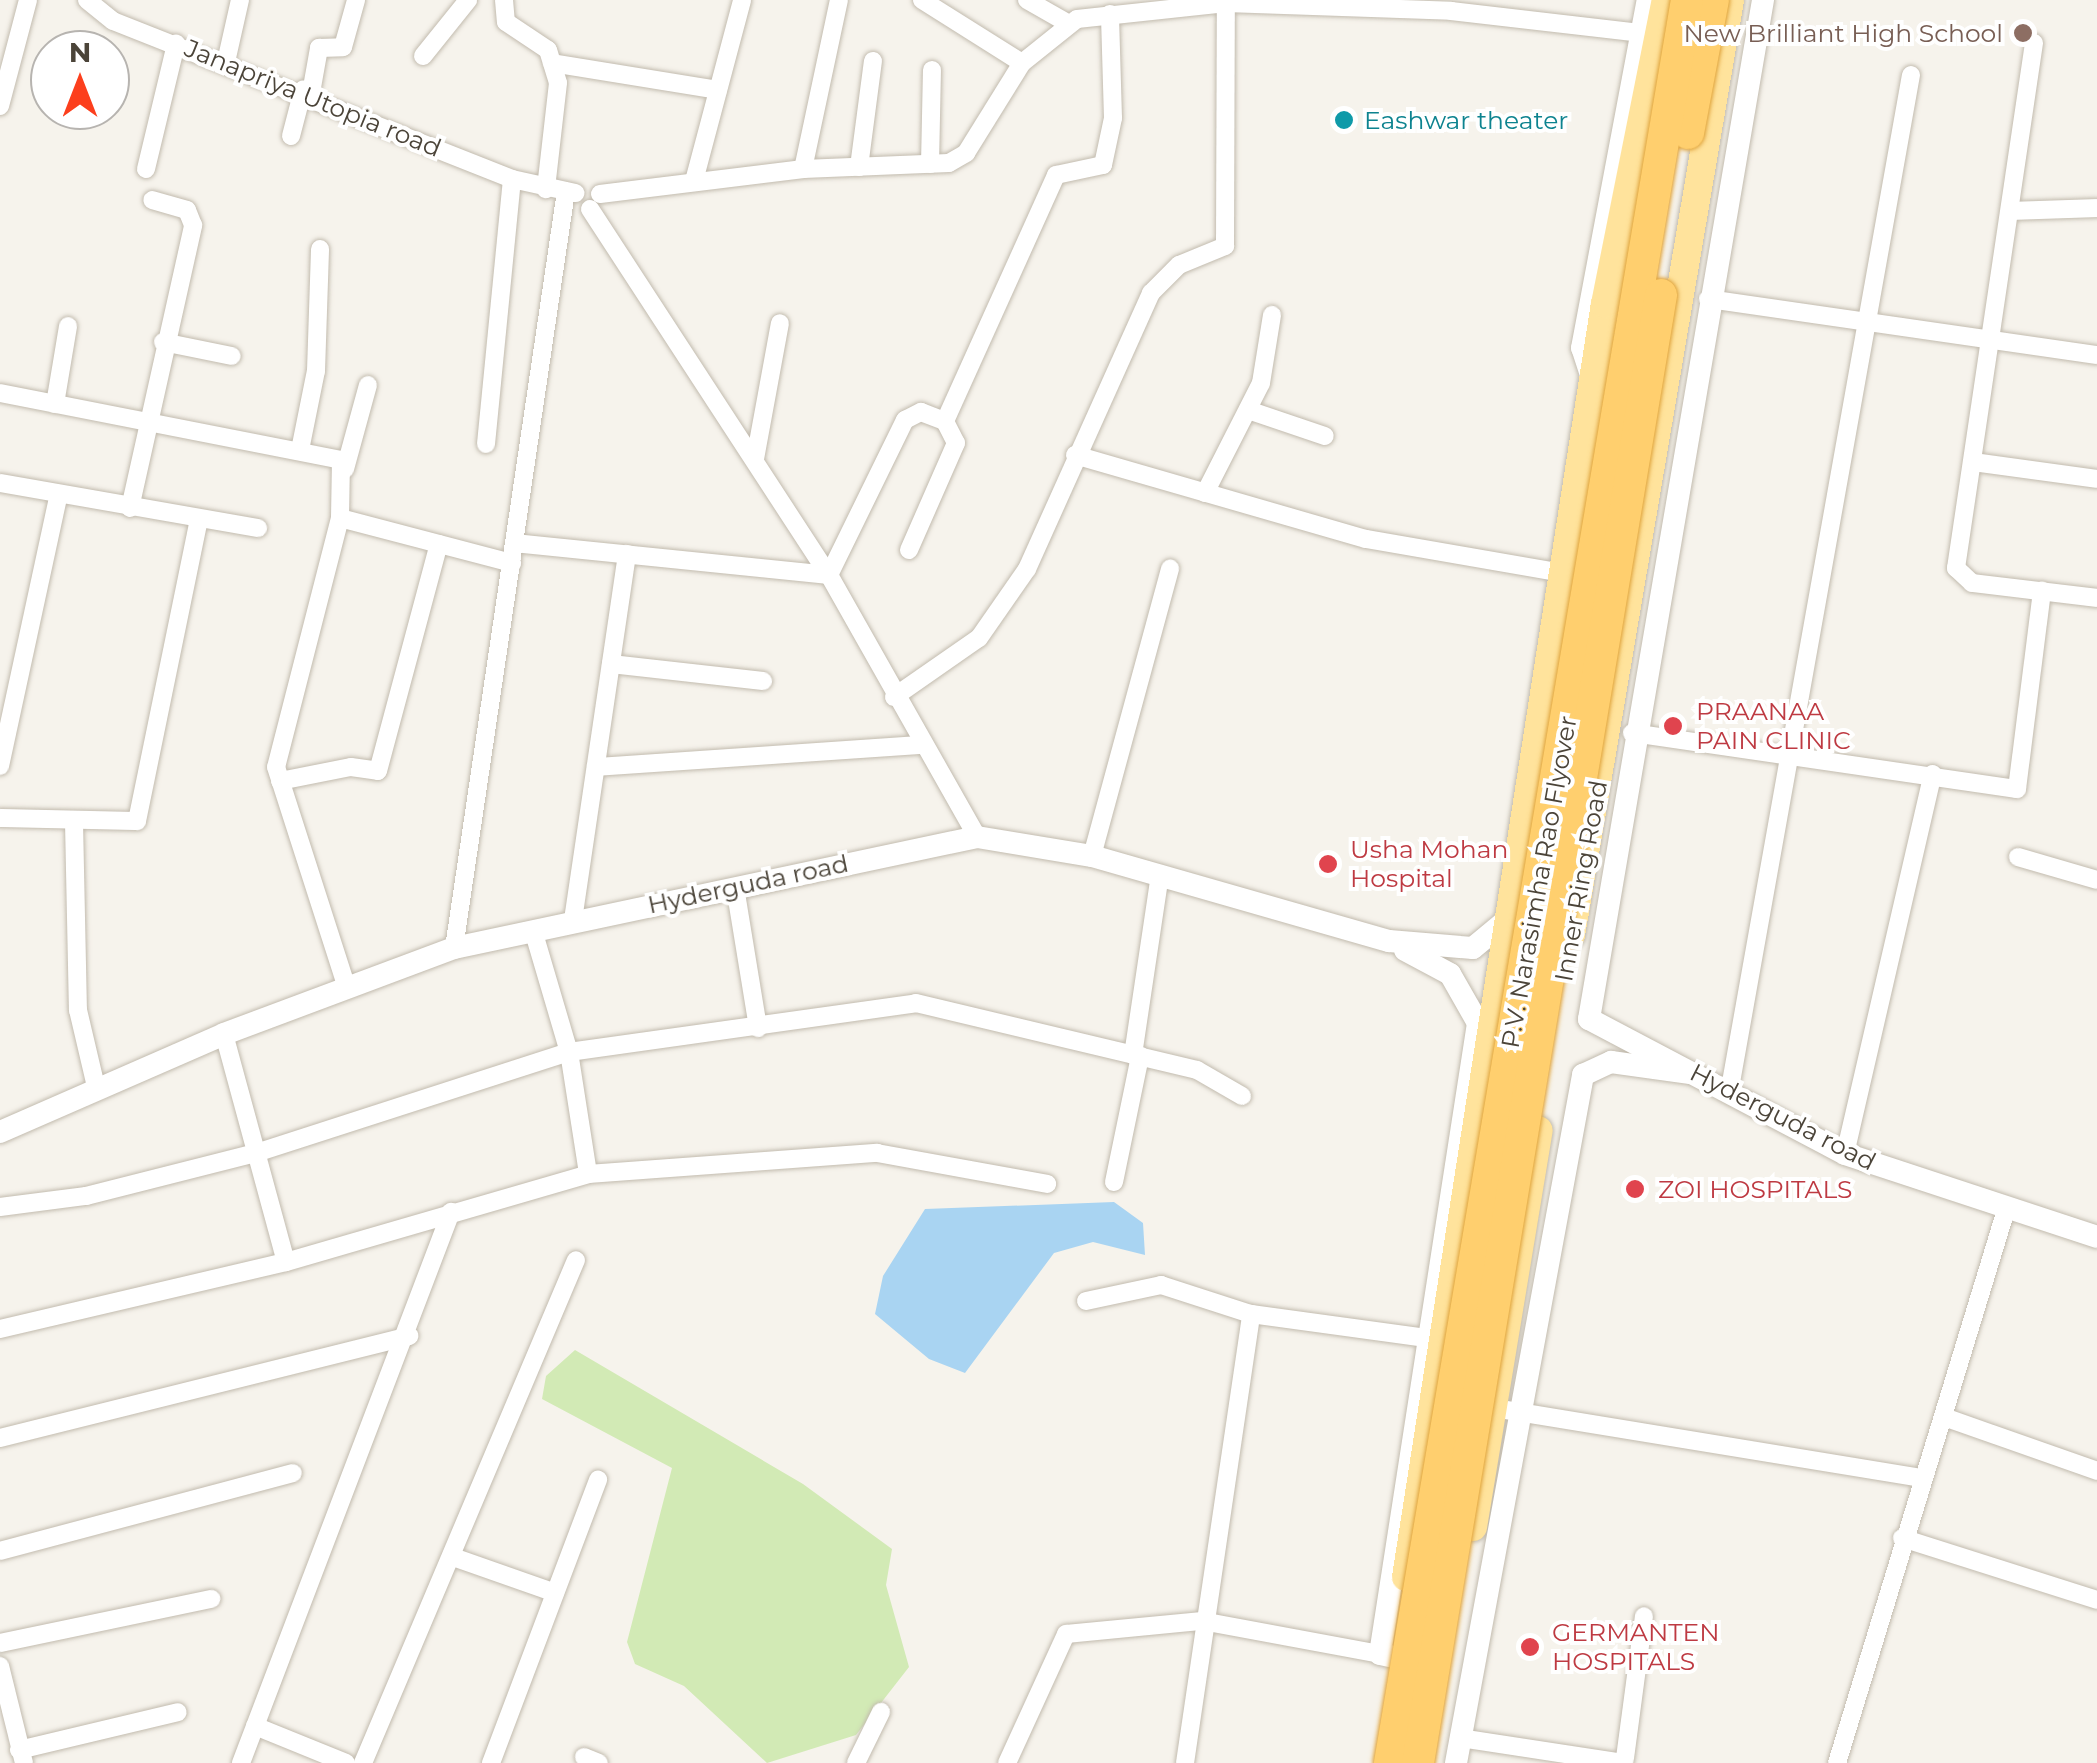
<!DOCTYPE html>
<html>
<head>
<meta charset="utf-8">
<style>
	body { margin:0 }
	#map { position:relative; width:2097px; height:1763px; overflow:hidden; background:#f6f3ec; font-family:Montserrat,sans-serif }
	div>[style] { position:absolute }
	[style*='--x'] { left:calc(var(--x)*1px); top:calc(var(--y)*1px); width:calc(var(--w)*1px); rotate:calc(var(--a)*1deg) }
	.green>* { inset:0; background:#d2eab5 }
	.water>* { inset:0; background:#a9d4f2 }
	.roads { filter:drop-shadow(0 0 2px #c2bbae) drop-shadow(0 0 2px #c2bbae) }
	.minor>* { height:18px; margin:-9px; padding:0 9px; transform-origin:9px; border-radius:9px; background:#fff }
	.tertiary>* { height:22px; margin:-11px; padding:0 11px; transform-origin:11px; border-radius:11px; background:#fff }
	.primary>* { height:28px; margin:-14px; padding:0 14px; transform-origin:14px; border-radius:14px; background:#ffe39c }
	.bridges { filter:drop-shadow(0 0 2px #e0a43c) drop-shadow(0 0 2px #e0a43c) }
	.motorway-bridge>* { height:32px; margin:-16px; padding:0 16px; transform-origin:16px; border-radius:16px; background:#ffcf6e }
	.dots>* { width:28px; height:28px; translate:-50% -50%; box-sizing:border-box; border:5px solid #fff; border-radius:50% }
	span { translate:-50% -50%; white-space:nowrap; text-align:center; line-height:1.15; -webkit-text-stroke:8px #fff; paint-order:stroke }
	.education-label { font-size:25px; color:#785e54 }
	.right { translate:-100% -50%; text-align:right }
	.street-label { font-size:25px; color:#4b4439 }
	.culture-label { font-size:25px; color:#0d838f }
	.left { translate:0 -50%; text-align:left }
	.health-label { font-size:25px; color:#be3a42 }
	.north { position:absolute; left:30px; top:30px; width:100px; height:100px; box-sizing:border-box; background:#fff; border:2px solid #b7b4b0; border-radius:50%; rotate:0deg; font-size:28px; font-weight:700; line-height:40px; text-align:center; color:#4b4439 }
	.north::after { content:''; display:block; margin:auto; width:35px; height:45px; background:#fc3f1d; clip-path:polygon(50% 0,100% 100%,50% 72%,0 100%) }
</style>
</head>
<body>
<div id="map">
	<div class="green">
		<div style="clip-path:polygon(575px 1350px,803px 1484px,892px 1549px,886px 1585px,909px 1667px,856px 1735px,767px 1763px,684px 1686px,635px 1664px,627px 1642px,672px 1468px,542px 1399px,546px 1376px)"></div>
	</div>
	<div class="water">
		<div style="clip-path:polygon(1114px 1202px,1143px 1223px,1145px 1255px,1093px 1242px,1054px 1253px,965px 1373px,929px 1359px,875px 1314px,883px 1276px,925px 1209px)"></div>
	</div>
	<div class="roads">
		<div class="minor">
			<div style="--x:87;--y:0;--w:33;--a:39"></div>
			<div style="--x:113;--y:21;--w:429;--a:21.6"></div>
			<div style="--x:512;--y:179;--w:65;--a:12.5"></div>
			<div style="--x:504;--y:0;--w:22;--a:85"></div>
			<div style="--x:506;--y:22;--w:50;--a:33.7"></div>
			<div style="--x:548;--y:50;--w:34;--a:73"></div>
			<div style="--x:558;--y:83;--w:107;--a:96.5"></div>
			<div style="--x:922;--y:0;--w:118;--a:32.2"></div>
			<div style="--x:1022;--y:63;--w:70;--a:-38.7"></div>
			<div style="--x:1077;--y:19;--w:150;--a:-6.1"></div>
			<div style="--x:1226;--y:3;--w:225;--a:2"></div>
			<div style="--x:1451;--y:11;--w:201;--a:6.6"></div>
			<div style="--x:1027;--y:0;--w:48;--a:29.7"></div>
			<div style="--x:2034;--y:43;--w:531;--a:98.45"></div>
			<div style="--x:1956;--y:568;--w:22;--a:43"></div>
			<div style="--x:1972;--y:583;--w:126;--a:6.8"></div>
			<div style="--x:423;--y:56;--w:72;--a:-51.2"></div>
			<div style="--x:226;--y:62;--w:64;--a:-77.3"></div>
			<div style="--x:552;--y:63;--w:168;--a:9.2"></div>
			<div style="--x:311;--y:93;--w:46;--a:-79.9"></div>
			<div style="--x:319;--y:48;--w:24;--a:-2"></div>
			<div style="--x:343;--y:47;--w:49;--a:-74.5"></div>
			<div style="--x:0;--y:106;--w:110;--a:-75.2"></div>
			<div style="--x:291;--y:136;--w:48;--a:-75.4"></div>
			<div style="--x:930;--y:164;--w:94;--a:-88.8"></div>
			<div style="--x:859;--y:167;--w:107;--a:-82.5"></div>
			<div style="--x:146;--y:169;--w:129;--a:-76.5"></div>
			<div style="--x:803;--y:169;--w:173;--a:-78"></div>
			<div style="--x:694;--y:181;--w:187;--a:-75.1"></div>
			<div style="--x:600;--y:194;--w:205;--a:-7"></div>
			<div style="--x:803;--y:169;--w:146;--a:-2.4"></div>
			<div style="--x:949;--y:163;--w:20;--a:-30"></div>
			<div style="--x:966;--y:153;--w:106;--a:-58.1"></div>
			<div style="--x:590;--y:209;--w:437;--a:56.9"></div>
			<div style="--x:829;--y:575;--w:301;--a:60.5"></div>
			<div style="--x:2011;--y:211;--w:86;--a:-2"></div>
			<div style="--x:1708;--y:299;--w:393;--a:8.2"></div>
			<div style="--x:163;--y:342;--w:70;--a:11.5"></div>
			<div style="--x:0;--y:393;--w:348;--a:11.1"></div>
			<div style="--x:341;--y:460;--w:58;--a:91"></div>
			<div style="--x:340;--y:518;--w:257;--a:104.4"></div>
			<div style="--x:276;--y:767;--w:229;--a:72.2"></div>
			<div style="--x:55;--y:404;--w:79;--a:-80.5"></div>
			<div style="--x:1248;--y:410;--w:81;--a:18.7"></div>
			<div style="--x:486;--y:444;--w:266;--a:-84.4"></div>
			<div style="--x:300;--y:450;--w:81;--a:-78.6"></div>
			<div style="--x:316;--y:371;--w:122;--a:-88.1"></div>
			<div style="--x:1075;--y:455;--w:303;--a:16.1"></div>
			<div style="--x:1366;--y:539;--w:200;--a:9.8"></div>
			<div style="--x:755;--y:459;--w:138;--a:-79.6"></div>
			<div style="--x:1973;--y:462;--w:125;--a:7.8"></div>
			<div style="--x:345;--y:469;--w:87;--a:-74.7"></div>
			<div style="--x:0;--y:483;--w:262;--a:9.9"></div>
			<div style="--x:1205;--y:493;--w:123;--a:-63"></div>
			<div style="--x:1261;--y:383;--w:69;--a:-80.8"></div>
			<div style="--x:130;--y:508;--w:290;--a:-77.4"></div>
			<div style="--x:193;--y:225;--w:16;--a:-112"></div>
			<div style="--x:187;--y:210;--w:36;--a:-164"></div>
			<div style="--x:340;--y:518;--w:178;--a:14.7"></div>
			<div style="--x:514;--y:543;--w:317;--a:5.8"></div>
			<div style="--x:829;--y:575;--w:173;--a:-63.9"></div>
			<div style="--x:905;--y:420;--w:18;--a:-27"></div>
			<div style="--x:921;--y:412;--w:26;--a:21"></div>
			<div style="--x:945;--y:421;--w:270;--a:-65.7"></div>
			<div style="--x:1056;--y:175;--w:48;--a:-12"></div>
			<div style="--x:1103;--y:165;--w:48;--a:-78"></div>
			<div style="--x:1113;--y:118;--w:104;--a:-91.7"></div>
			<div style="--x:909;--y:550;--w:117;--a:-66.3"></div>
			<div style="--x:956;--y:443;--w:25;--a:-117"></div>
			<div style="--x:611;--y:664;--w:153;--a:6.4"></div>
			<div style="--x:894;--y:697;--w:103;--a:-34.8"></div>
			<div style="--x:979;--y:638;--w:84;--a:-55.2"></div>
			<div style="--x:1027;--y:569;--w:303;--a:-65.8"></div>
			<div style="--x:1151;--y:293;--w:40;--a:-45"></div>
			<div style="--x:1179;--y:265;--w:50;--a:-22.4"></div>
			<div style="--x:1225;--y:246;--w:243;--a:-89.8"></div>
			<div style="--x:1632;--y:733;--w:389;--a:8.3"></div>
			<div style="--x:2017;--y:789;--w:200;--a:-82.8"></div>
			<div style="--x:0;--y:766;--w:274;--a:-77.8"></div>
			<div style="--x:596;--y:767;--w:326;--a:-3.9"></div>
			<div style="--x:280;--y:781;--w:72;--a:-11.2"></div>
			<div style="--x:351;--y:767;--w:27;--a:8"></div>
			<div style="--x:378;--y:771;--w:235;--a:-75"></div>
			<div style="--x:0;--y:818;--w:137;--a:1.3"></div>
			<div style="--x:137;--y:821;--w:308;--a:-78.4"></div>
			<div style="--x:74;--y:822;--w:188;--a:88.8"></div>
			<div style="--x:78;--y:1010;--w:83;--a:76.8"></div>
			<div style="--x:1092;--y:856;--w:298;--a:-74.8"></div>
			<div style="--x:2018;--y:857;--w:82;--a:16.2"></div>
			<div style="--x:735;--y:887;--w:143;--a:80.7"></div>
			<div style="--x:573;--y:920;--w:370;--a:-81.6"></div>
			<div style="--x:533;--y:930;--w:127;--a:73.6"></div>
			<div style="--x:569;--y:1052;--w:123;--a:81.1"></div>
			<div style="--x:454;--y:948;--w:765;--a:-81.58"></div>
			<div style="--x:224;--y:1034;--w:236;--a:74.8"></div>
			<div style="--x:1133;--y:1055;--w:183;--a:-81.5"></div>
			<div style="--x:1730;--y:1088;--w:1029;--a:-79.87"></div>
			<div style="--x:1845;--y:1154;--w:390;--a:-77"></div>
			<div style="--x:1114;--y:1182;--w:129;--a:-78.3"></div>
			<div style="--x:0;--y:1207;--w:87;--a:-7.3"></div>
			<div style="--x:86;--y:1196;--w:175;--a:-14.2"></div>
			<div style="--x:256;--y:1153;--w:329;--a:-17.9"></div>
			<div style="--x:569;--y:1052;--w:350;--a:-8"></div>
			<div style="--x:916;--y:1003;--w:289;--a:13.4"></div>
			<div style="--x:1197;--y:1070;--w:52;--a:30"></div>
			<div style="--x:1086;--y:1301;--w:77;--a:-12"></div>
			<div style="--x:1161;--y:1285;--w:95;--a:17.9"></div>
			<div style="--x:1251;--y:1314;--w:177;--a:7.8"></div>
			<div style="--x:0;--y:1329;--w:294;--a:-13.2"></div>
			<div style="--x:286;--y:1262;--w:315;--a:-16.2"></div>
			<div style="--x:588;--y:1174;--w:290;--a:-4.2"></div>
			<div style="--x:877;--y:1153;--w:173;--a:10.3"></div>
			<div style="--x:1494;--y:1408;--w:434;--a:9.3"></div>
			<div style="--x:1944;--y:1417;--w:162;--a:19.4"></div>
			<div style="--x:0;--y:1438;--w:422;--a:-14"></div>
			<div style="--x:1902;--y:1538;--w:205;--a:17.6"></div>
			<div style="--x:0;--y:1551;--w:303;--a:-14.9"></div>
			<div style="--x:453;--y:1557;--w:108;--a:19.4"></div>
			<div style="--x:0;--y:1643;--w:216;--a:-11.8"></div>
			<div style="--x:0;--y:1666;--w:100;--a:76.1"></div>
			<div style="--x:255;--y:1726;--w:98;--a:22.1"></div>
			<div style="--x:1460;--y:1738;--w:166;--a:8.7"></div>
			<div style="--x:19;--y:1750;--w:163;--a:-13.4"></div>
			<div style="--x:584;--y:1757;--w:16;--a:22"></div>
			<div style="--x:1625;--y:1758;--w:143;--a:-82.4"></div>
			<div style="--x:241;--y:1763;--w:590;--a:-69.14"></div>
			<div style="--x:363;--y:1763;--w:546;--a:-67.05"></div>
			<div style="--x:491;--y:1763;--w:303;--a:-69.3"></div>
			<div style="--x:856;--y:1763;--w:57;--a:-63.9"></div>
			<div style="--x:1007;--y:1763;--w:142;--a:-65.4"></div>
			<div style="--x:1066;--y:1634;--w:137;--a:-5.5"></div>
			<div style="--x:1202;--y:1621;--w:181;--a:10.5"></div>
			<div style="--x:1185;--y:1763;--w:454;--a:-81.6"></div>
			<div style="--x:1837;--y:1763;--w:575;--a:-73.01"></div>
		</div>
		<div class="tertiary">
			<div style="--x:1763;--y:0;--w:1034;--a:99.69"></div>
			<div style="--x:1589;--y:1019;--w:289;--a:27.8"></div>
			<div style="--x:1845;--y:1154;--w:265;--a:18.2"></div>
			<div style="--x:1592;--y:378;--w:32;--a:-108"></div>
			<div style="--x:1582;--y:348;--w:354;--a:-79.3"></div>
			<div style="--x:0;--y:1132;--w:244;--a:-23.6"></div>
			<div style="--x:224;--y:1034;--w:246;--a:-20.5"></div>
			<div style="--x:454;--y:948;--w:535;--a:-11.98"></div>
			<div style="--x:977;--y:837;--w:117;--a:9.4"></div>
			<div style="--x:1092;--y:856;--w:309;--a:16"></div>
			<div style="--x:1389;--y:941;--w:84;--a:4.8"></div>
			<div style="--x:1473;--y:948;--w:45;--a:-39.6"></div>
			<div style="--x:1394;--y:1657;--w:14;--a:-168"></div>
			<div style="--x:1380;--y:1654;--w:639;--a:-81.17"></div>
			<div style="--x:1478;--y:1023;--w:56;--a:-119.7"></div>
			<div style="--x:1450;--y:974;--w:51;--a:-151.9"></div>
			<div style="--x:1456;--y:1763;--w:700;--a:-79.54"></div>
			<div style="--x:1583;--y:1075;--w:31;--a:-25"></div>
			<div style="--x:1611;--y:1062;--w:80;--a:7.9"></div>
		</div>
		<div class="primary">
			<div style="--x:1571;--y:935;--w:948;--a:-80.35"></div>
			<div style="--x:1473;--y:1527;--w:402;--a:-80.6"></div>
			<div style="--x:1406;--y:1577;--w:1288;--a:-81.12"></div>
			<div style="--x:1605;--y:304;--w:310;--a:-78.7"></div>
		</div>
	</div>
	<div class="bridges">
		<div class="motorway-bridge">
			<div style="--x:1688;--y:133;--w:135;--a:-79.4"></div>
			<div style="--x:1390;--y:1763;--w:1788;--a:-80.44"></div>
			<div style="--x:1418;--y:1763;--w:1488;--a:-80.6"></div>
		</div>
	</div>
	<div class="dots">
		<div style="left:2023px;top:33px;background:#8d6e63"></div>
		<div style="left:1344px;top:120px;background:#0f9aa8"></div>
		<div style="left:1673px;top:726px;background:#e0444e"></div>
		<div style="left:1328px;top:864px;background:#e0444e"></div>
		<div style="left:1635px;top:1189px;background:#e0444e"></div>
		<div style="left:1530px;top:1647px;background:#e0444e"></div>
	</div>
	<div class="education-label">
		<span class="right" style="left:2003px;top:33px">New Brilliant High School</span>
	</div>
	<div class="street-label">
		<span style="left:313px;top:98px;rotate:22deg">Janapriya Utopia road</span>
		<span style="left:1581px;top:881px;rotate:-80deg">Inner Ring Road</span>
		<span style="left:1539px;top:882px;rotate:-80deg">P.V. Narasimha Rao Flyover</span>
		<span style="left:748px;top:884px;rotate:-12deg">Hyderguda road</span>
		<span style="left:1783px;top:1117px;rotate:27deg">Hyderguda road</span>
	</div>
	<div class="culture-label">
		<span class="left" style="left:1364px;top:120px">Eashwar theater</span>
	</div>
	<div class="health-label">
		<span class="left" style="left:1696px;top:726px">PRAANAA<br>PAIN CLINIC</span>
		<span class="left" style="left:1350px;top:864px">Usha Mohan<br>Hospital</span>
		<span class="left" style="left:1658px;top:1189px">ZOI HOSPITALS</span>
		<span class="left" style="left:1552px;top:1647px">GERMANTEN<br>HOSPITALS</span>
	</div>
	<div class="north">N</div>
</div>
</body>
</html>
